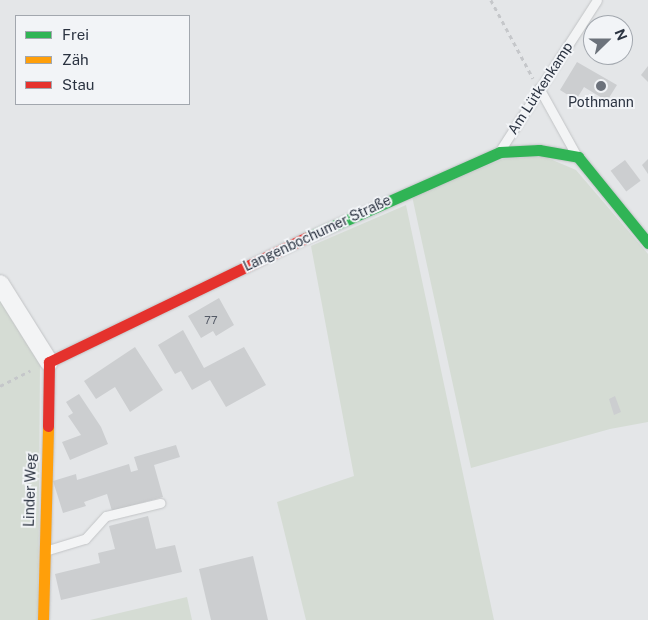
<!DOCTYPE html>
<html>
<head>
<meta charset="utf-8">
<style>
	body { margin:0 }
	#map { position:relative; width:648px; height:620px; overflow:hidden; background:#e4e6e8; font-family:"Public Sans",sans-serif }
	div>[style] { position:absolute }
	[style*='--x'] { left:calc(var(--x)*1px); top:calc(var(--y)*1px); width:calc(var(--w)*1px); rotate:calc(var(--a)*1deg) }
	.green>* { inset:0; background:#d5dcd4 }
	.building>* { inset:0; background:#ccced0; transform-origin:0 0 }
	.path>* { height:2.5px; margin-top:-1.25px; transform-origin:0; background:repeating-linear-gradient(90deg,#c5c7ca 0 4px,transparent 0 8px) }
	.roads { filter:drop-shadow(0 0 1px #c2c4c6) drop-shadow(0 0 1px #c2c4c6) }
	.lane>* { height:9px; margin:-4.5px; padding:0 4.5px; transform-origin:4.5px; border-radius:4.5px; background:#f3f4f5 }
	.street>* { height:18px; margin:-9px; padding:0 9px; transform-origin:9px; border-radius:9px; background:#f3f4f5 }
	.fast>* { height:11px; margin:-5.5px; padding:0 5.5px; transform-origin:5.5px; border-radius:5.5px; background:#30b455 }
	.slow>* { height:11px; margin:-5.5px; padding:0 5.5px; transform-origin:5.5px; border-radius:5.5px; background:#ff9f0a }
	.jam>* { height:11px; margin:-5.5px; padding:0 5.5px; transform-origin:5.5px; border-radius:5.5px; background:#e5322d }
	.dots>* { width:14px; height:14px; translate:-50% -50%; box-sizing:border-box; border:2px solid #f2f4f7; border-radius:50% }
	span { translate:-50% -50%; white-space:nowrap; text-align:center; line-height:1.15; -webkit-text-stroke:4px #f2f4f7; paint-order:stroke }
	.number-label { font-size:11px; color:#545a66 }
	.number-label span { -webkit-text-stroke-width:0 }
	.street-label { font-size:14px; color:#2b3341 }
	.poi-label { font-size:14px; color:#2b3341 }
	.legend { position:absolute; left:15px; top:15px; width:175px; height:90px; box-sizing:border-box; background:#f2f4f7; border:1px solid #a2a7ae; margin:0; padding:6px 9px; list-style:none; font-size:15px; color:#2b3341 }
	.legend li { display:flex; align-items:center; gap:10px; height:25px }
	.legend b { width:25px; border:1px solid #a2a7ae }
	.north { position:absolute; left:583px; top:15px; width:50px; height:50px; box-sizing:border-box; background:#f2f4f7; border:1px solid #a2a7ae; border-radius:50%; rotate:68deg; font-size:14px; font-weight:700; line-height:20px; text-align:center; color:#2b3341 }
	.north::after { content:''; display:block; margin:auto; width:18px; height:22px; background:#6c727b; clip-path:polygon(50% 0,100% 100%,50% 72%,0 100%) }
</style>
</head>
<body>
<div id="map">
	<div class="green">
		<div style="clip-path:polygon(543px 156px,576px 170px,648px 254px,648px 422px,610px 429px,471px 468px,412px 196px,503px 159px)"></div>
		<div style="clip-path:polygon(406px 205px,494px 620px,306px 620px,277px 502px,354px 476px,311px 246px)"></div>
		<div style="clip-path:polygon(0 299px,40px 365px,38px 620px,0 620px)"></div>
		<div style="clip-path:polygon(187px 597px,192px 620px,90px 620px)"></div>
	</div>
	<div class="building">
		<div style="clip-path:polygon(577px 62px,617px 85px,607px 101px,584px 87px,576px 100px,560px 90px)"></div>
		<div style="clip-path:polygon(648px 66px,648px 82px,641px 75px)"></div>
		<div style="clip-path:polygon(648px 159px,648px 174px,642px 165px)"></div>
		<div style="left:625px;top:160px;width:26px;height:18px;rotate:53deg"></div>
		<div style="clip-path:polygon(219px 298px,234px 325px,216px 336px,213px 331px,201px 338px,188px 316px)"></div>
		<div style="clip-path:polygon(183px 330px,204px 368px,244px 347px,266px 385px,226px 407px,210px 380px,192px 390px,181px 371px,175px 374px,158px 345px)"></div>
		<div style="clip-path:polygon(135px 347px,163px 390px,130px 412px,115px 387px,96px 399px,84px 381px)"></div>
		<div style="clip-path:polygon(79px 394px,101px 427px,108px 444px,70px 460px,62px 442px,81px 435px,68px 416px,73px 413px,66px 402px)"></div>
		<div style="clip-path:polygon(615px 396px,621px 412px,614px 415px,609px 399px)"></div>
		<div style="clip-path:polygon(176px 445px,180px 457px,154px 465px,163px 497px,112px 511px,107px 494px,84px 502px,86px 506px,63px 513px,53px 481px,76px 474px,77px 480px,129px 464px,131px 472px,138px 470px,134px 457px)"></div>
		<div style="clip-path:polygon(148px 516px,156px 549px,175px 545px,182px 572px,61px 600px,55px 574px,100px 563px,98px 553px,115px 549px,109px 526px)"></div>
		<div style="clip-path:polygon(253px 556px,268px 620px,211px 620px,199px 569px)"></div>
	</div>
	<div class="path">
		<div style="--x:491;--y:0;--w:89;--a:61.7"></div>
		<div style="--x:0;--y:386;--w:34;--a:-27"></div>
	</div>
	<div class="roads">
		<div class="lane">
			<div style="--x:539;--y:88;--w:74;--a:61"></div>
			<div style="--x:501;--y:149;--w:177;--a:-57.2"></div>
			<div style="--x:48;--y:550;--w:39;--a:-17"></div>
			<div style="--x:85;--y:539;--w:31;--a:-48"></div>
			<div style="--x:106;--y:516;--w:56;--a:-13.5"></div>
		</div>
		<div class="street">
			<div style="--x:0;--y:284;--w:92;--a:57.9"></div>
		</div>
		<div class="fast">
			<div style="--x:306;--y:238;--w:212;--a:-23.9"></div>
			<div style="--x:500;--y:152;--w:39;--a:-3"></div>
			<div style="--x:539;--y:150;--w:40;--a:10"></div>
			<div style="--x:578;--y:157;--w:111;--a:50.9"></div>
		</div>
		<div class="slow">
			<div style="--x:43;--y:620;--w:194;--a:-88.5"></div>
		</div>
		<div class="jam">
			<div style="--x:48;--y:426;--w:64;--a:-89.1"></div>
			<div style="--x:49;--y:362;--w:285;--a:-25.8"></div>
		</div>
	</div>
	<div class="dots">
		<div style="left:601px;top:86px;background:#6c727b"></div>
	</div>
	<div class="number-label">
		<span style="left:211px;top:320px">77</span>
	</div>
	<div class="street-label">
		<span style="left:540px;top:88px;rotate:-57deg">Am Lütkenkamp</span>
		<span style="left:317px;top:233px;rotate:-25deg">Langenbochumer Straße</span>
		<span style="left:30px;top:490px;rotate:-88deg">Linder Weg</span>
	</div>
	<div class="poi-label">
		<span style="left:601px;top:102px">Pothmann</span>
	</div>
	<ul class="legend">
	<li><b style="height:6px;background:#30b455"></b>Frei</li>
	<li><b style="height:6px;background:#ff9f0a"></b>Zäh</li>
	<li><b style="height:6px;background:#e5322d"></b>Stau</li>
	</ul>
	<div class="north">N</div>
</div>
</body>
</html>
